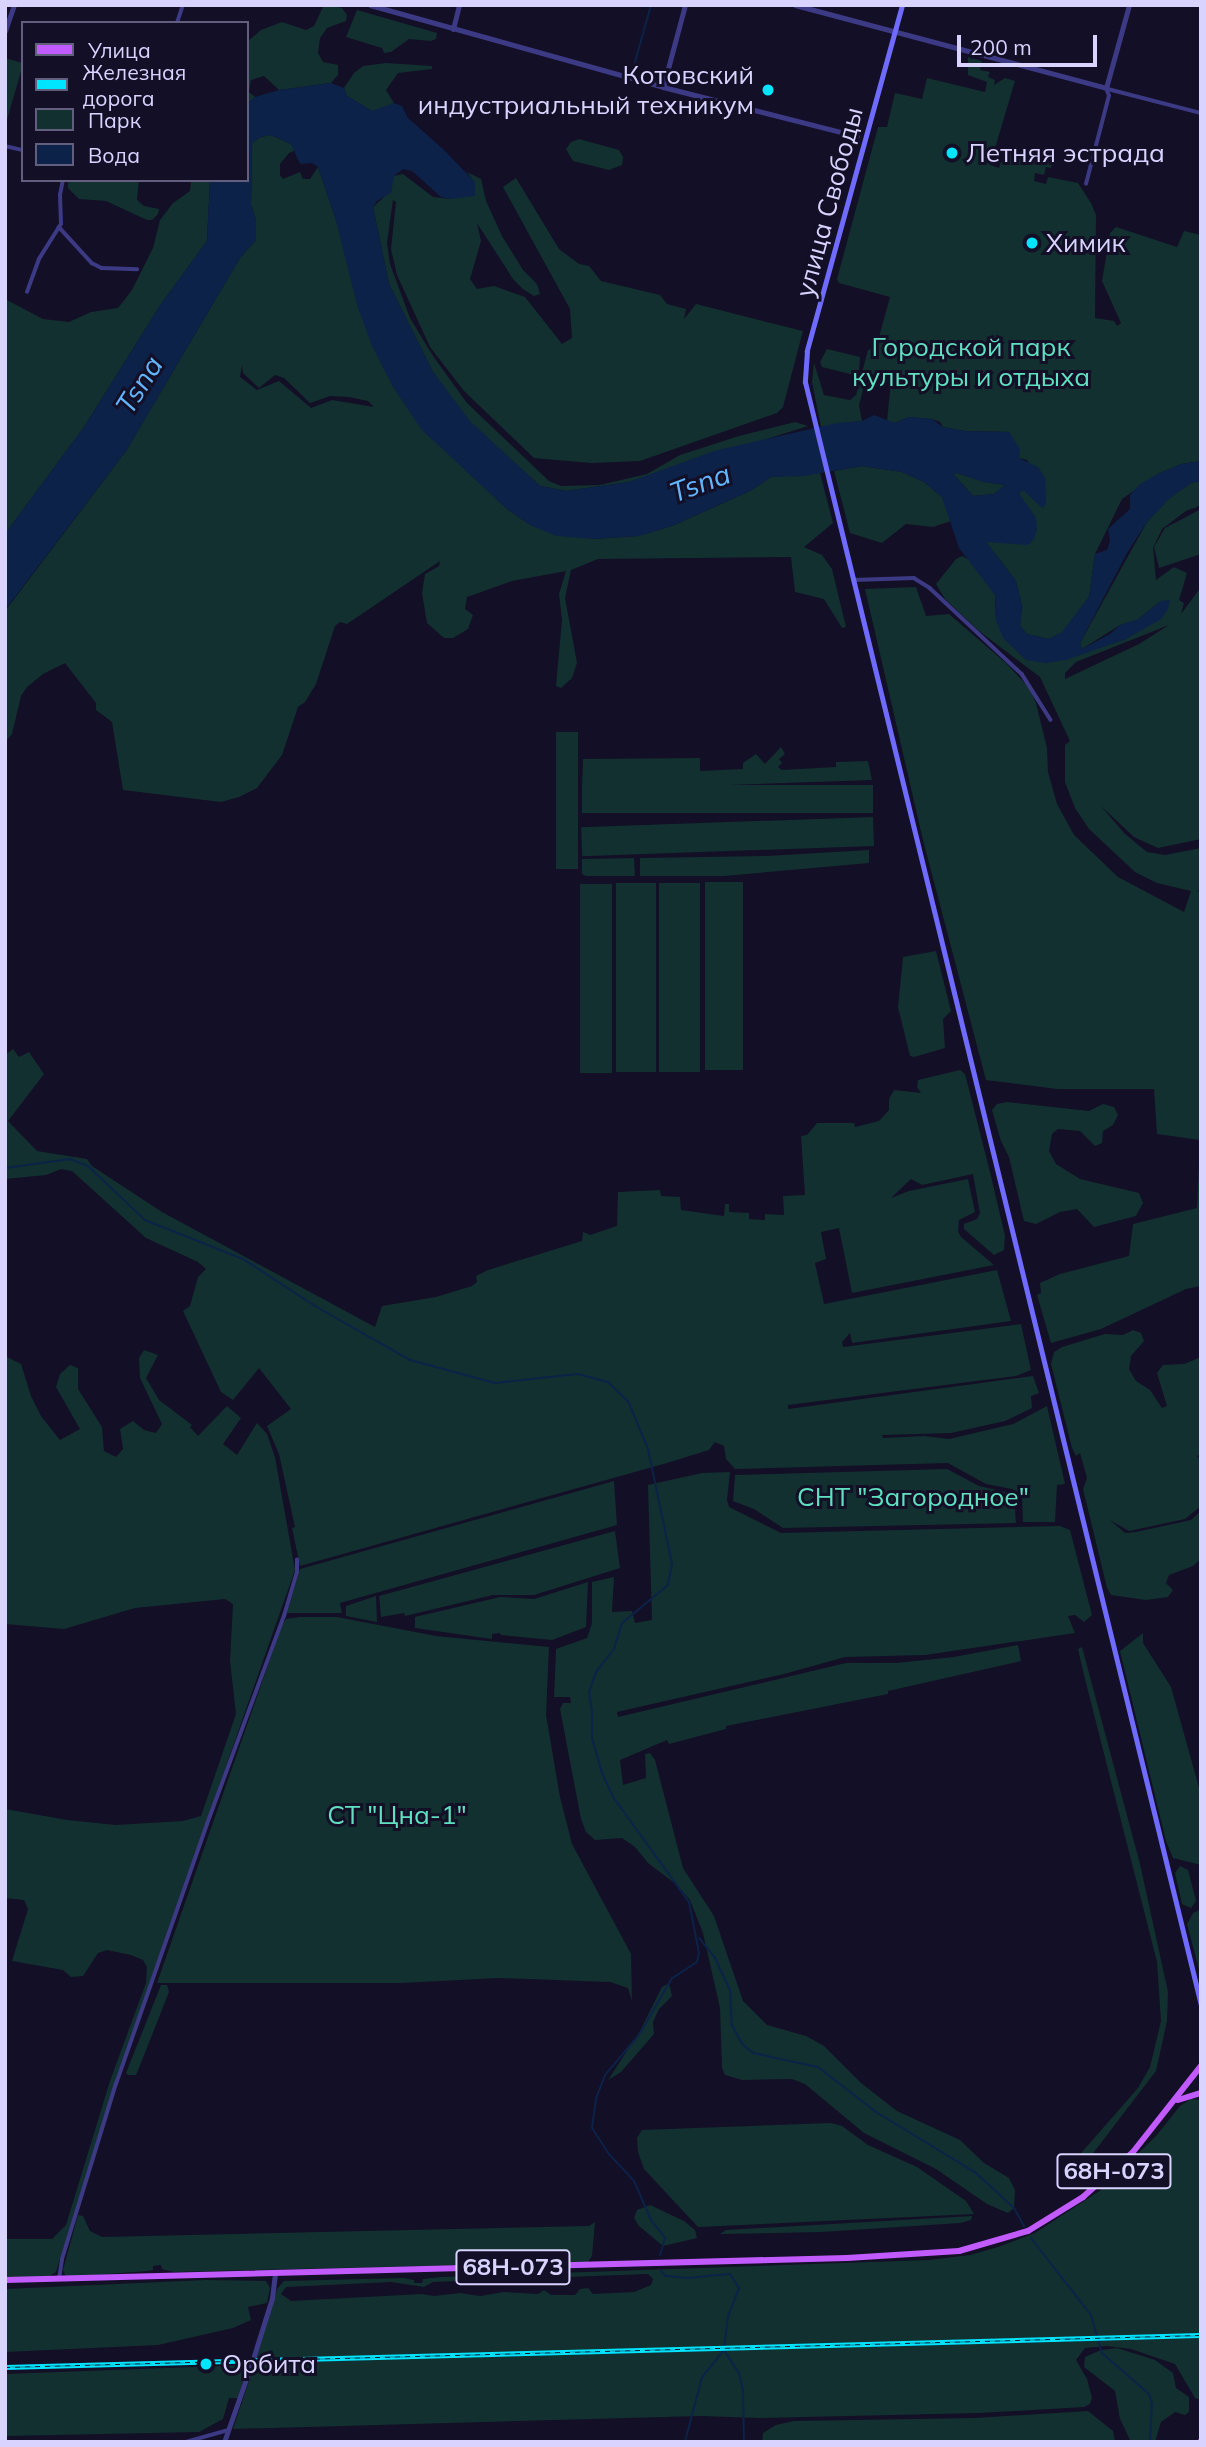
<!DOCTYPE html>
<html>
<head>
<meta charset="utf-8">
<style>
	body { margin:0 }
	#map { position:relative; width:1206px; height:2447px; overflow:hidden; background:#130f26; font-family:Mulish,sans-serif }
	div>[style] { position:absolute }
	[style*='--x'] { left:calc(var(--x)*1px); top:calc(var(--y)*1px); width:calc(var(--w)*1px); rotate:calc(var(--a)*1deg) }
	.green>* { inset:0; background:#12302f; transform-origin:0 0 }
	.water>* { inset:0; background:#0c2248 }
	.stream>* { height:2px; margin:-1px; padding:0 1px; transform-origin:1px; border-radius:1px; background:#0c2248 }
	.minor>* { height:3.5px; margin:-1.75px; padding:0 1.75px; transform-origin:1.75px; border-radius:1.75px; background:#3d3a85 }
	.tertiary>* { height:5px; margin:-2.5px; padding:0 2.5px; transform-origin:2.5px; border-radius:2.5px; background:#3d3a85 }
	.secondary>* { height:5px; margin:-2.5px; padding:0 2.5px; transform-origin:2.5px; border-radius:2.5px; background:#6f6bff }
	.primary>* { height:6px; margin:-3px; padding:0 3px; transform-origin:3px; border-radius:3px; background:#c25bff }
	.rail>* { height:4.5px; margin-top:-2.25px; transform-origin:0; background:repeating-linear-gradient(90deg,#130f26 0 5px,#00e5ff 0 10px); box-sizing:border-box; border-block:2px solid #00e5ff }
	.dots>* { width:19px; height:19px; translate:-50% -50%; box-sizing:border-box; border:4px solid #130f26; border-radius:50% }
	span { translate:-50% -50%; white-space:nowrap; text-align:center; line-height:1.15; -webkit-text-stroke:6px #130f26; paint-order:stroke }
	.shield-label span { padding:2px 5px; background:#130f26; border:2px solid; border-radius:5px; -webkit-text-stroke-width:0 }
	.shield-label { font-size:24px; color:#d9d4ff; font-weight:700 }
	.poi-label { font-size:26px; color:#d9d4ff }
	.right { translate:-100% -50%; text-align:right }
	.left { translate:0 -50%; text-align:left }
	.street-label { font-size:26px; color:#d9d4ff }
	.park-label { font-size:26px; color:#5fe0c0 }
	.water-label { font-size:28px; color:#62b6ff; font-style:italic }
	.frame { position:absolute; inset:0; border:7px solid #d9d4ff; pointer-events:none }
	.legend { position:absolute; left:21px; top:21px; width:228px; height:161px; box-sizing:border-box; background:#130f26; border:2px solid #625e7d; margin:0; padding:9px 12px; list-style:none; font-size:21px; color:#d9d4ff }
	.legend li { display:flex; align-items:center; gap:14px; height:35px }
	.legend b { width:35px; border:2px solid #625e7d }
	.scale { position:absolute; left:957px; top:35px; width:140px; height:32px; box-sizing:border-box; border:4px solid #d9d4ff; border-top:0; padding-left:9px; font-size:21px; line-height:24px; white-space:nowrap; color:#d9d4ff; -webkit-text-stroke:5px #130f26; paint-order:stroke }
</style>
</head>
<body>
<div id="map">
	<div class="green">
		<div style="clip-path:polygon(332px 6px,342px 8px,347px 15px,346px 21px,327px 28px,320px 38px,318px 53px,323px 62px,338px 65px,338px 75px,331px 83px,279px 90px,264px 76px,251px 80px,249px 92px,255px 97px,247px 104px,247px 42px,261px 30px,282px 22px,306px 30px,314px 26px,323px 7px)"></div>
		<div style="clip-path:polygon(357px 10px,437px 33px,436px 39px,431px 41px,409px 39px,391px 52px,384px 53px,382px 48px,346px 37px)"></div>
		<div style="clip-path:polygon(968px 57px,982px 61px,980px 70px,990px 72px,988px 77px,995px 80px,994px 85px,1005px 78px,1015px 81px,990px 165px,999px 168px,1005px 149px,1030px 154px,1035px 160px,1052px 164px,1051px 168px,1046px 167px,1044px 175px,1035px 173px,1034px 181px,1046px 184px,1048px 177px,1078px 183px,1091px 203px,1096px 215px,1095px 318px,1114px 321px,1117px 326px,1121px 323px,1102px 281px,1110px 233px,1116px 227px,1177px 247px,1184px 231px,1201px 235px,1201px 461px,1181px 464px,1158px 474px,1122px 499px,1095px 554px,1089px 597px,1062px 633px,1049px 639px,1027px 634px,1020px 626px,1022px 606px,1016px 581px,986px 542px,1036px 518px,1021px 499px,1019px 493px,1023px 490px,1046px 504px,1045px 492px,1027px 460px,1019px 458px,1009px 432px,965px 431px,943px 427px,940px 422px,932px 419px,909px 417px,895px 423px,887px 421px,891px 381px,867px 375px,859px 405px,862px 421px,821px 427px,812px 382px,814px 363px,824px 395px,850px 400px,856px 395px,868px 350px,876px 348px,890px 297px,839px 283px,837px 279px,878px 127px,887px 127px,895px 93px,922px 99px,927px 78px,985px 92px,987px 82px,968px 75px)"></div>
		<div style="left:5px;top:58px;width:19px;height:87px;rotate:16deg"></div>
		<div style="clip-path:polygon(386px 63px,432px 66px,432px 69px,398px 73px,386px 90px,394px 103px,385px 109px,372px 111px,347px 96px,344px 88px,354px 73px,363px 66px)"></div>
		<div style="clip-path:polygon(evenodd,271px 135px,291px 144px,296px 150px,289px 153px,280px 164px,280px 175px,283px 179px,300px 172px,303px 179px,310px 179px,318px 167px,392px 385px,422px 429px,507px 509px,532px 526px,593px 539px,638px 536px,672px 526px,750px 491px,771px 477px,820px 473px,833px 523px,804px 547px,822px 555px,832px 569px,846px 627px,842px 628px,824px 599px,795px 592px,791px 557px,598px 559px,571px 570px,565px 598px,577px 663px,572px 678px,561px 688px,556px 686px,562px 620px,559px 594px,566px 571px,512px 581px,467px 597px,465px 609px,473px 615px,468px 629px,453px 638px,444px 638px,427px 623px,422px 593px,425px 574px,439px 566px,440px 561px,347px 624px,340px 622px,335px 626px,316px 684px,305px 702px,298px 707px,282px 755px,257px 788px,239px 797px,221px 802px,123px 790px,112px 722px,96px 710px,96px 703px,65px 663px,43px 674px,27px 687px,21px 696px,12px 734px,5px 742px,5px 611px,126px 451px,240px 258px,256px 240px,256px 220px,251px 205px,252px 143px,261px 137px,271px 135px,242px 365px,243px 373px,259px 388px,275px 375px,284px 378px,310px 403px,330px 396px,349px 397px,368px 401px,374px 407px,332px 400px,311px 408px,279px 381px,257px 390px,240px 377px,242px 365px)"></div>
		<div style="clip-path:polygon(579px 139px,619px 150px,623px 157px,622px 165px,609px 170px,573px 161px,566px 149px,571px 142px)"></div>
		<div style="clip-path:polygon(467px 172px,481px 179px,486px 201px,502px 236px,523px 270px,537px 284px,540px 294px,534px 296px,523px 289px,513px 279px,477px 223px,481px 241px,470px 279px,477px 289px,494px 286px,525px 297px,562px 344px,572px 338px,570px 309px,503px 187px,516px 178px,559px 249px,579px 264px,589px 266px,601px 281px,660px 295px,667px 304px,686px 309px,684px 319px,696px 304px,803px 331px,783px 407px,777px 413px,640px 461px,591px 463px,534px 458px,464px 391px,430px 347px,397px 275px,391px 249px,396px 202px,393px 200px,387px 243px,390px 264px,410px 318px,433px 356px,467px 403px,549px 481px,561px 486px,600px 485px,647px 474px,680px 455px,739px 436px,795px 422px,808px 426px,629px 482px,566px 491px,540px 486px,469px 421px,433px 372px,389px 284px,373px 207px,383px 198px,394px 176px,403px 174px,433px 197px,451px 199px,475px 183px)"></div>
		<div style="clip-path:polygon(68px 180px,139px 180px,137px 200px,144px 206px,159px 209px,158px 214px,152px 220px,147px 220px,106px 201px,79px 199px,68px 188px)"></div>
		<div style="clip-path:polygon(191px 180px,210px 180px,207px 241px,161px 304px,84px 427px,5px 534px,5px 299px,43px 319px,69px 322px,91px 312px,118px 308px,132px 290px,153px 248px,160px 220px,173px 203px,190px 191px)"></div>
		<div style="clip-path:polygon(827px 349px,860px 357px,859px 373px,854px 375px,822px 367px,820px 362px)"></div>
		<div style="clip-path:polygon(862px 466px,902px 472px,924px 482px,942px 497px,951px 521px,933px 527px,906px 524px,882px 543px,850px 533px,834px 471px)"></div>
		<div style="clip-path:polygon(957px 473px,984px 482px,1005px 485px,994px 494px,973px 496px,953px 474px)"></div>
		<div style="clip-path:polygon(evenodd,1201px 481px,1201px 505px,1186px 511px,1162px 529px,1153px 548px,1156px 580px,1174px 567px,1187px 573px,1179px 600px,1184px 603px,1181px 614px,1201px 587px,1201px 839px,1158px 848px,1134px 837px,1101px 806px,1125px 834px,1147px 852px,1165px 855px,1201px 848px,1201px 890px,1196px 891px,1201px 892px,1201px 1286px,1186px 1289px,1101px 1329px,1051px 1343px,1037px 1295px,1041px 1293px,1040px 1283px,1060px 1274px,1129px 1256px,1133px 1224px,1197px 1208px,1200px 1140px,1157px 1134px,1154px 1089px,1058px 1089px,986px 1080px,923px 840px,865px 589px,916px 587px,926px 616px,949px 614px,1007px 664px,1030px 689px,1036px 703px,1047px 748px,1048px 772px,1057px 804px,1074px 835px,1118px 877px,1184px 912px,1191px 891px,1157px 883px,1135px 872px,1089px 829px,1075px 808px,1065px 782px,1065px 745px,1070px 741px,1040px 677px,979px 631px,945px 599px,936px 584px,956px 559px,962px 556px,970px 560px,995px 595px,996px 620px,1046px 663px,1126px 639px,1161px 601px,1137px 620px,1120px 625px,1082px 649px,1080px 643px,1147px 522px,1168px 499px,1191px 483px,1201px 481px,1169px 625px,1139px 644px,1065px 679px,1065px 673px,1076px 662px,1169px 625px)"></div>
		<div style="clip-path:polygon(1201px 509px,1201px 554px,1159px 568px,1154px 547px,1165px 528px)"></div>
		<div style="left:556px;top:732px;width:22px;height:137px"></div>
		<div style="clip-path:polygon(781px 747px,785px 754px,779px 759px,782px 763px,778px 767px,782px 770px,836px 767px,836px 762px,868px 761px,872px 780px,582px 790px,583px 759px,700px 758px,700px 771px,743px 769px,743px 763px,756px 754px,765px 764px)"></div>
		<div style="left:873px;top:785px;width:28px;height:291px;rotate:90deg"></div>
		<div style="left:873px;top:817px;width:29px;height:292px;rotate:88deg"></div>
		<div style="clip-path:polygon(869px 850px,869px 863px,724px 876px,640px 876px,640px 858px,767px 856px)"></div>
		<div style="clip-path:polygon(634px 858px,635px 876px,586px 876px,582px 874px,582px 859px)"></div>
		<div style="left:743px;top:882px;width:188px;height:38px;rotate:90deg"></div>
		<div style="left:656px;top:883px;width:189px;height:40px;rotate:90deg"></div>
		<div style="left:659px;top:883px;width:41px;height:189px"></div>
		<div style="left:580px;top:884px;width:32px;height:189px"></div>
		<div style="clip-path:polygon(936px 951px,951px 1011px,943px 1019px,945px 1048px,914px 1057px,910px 1056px,898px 1007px,903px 957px)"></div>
		<div style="clip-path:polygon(13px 1049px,19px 1057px,29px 1052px,44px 1074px,8px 1121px,37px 1151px,87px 1159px,92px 1166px,162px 1212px,375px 1327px,382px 1306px,436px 1297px,472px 1286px,477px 1282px,476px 1276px,488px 1270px,582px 1241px,583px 1232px,590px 1235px,617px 1226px,618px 1192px,660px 1190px,661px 1196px,680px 1197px,681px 1210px,724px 1216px,725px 1204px,729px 1204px,729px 1212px,749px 1213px,749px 1219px,765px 1220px,765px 1214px,784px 1215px,783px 1196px,805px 1195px,801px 1136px,807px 1135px,817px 1123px,854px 1123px,855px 1127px,879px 1121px,889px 1110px,889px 1099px,894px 1090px,921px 1093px,917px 1087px,918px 1080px,960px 1070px,965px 1074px,990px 1172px,1005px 1236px,1004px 1250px,994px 1255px,964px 1229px,964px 1224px,977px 1219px,980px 1213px,973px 1174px,922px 1185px,911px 1179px,891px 1198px,909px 1191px,968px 1179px,975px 1212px,959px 1220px,958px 1231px,961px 1237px,994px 1265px,852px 1293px,839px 1228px,821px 1232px,826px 1259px,815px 1263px,824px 1304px,997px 1270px,1011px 1321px,852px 1343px,850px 1333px,842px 1342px,843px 1347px,1021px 1324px,1031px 1370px,1016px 1376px,788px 1405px,788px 1409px,1033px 1376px,1039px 1393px,1031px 1396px,1032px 1408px,1005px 1421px,951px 1433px,882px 1435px,883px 1438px,924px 1436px,949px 1439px,1013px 1424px,1047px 1406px,1065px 1484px,1057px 1485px,1055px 1522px,1023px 1522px,1022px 1495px,1012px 1489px,986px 1484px,948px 1463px,735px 1469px,726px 1459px,724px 1446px,715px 1442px,709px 1450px,667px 1463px,300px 1566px,292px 1528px,295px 1527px,279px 1454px,267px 1426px,291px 1409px,259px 1368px,233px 1400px,221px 1392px,183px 1311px,190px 1306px,198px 1277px,206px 1269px,198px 1262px,146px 1238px,72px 1171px,61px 1169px,46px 1175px,5px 1179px,5px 1055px)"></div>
		<div style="clip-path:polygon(1007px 1102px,1089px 1111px,1103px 1104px,1114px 1107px,1118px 1115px,1113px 1125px,1103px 1131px,1102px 1143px,1095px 1146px,1080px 1131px,1058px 1129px,1052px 1134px,1049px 1151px,1056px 1164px,1080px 1179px,1139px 1193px,1143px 1203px,1136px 1216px,1094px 1227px,1077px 1209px,1060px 1212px,1036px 1224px,1024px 1221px,1009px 1157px,1001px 1141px,992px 1110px,997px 1104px)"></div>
		<div style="clip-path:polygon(1133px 1330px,1141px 1333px,1144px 1341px,1131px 1356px,1129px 1369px,1136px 1381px,1150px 1390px,1162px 1408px,1167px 1406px,1157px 1373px,1163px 1365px,1184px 1364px,1201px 1357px,1201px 1454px,1197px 1456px,1201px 1460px,1201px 1506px,1185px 1519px,1129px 1531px,1110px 1520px,1125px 1533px,1136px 1532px,1191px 1520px,1201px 1511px,1201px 1559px,1193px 1566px,1169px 1575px,1166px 1583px,1173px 1590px,1168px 1597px,1146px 1600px,1111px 1595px,1107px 1588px,1083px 1489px,1087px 1478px,1080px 1453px,1076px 1456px,1072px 1448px,1051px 1364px,1054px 1352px,1062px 1347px,1105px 1334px,1123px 1335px)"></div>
		<div style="clip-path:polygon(144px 1350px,158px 1355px,146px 1378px,159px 1400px,192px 1425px,190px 1427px,198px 1436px,227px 1406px,241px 1418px,223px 1444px,237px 1455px,257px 1423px,267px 1434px,275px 1457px,295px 1570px,118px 2073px,56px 2272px,48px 2277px,5px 2278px,5px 2239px,52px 2239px,66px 2225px,110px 2081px,146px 1983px,147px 1967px,143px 1960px,131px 1955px,107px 1950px,98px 1953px,83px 1976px,71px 1977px,63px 1970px,12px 1961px,28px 1909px,24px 1900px,5px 1898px,5px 1809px,67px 1820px,116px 1825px,183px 1821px,201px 1816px,236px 1714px,230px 1661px,233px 1604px,225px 1599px,135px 1608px,64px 1629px,5px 1624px,5px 1356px,21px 1364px,31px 1396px,41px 1416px,60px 1440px,80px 1429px,56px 1387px,60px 1374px,70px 1365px,78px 1368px,78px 1389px,102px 1427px,104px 1451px,116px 1457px,123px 1449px,120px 1429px,133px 1421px,144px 1430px,156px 1433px,162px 1424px,140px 1378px,139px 1358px)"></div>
		<div style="clip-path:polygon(947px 1469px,979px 1486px,1014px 1494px,1016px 1523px,783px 1528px,754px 1509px,733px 1501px,735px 1475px)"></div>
		<div style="clip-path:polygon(730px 1472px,727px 1500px,729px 1507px,781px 1533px,1060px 1526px,1070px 1530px,1092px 1615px,1084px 1622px,1075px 1615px,1068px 1616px,1075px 1633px,925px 1655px,845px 1657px,784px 1674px,617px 1712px,618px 1717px,846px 1663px,896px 1663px,954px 1657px,1018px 1645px,1021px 1661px,888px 1691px,888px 1694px,726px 1726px,726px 1729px,669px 1744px,667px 1740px,620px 1760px,623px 1785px,646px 1778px,645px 1754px,650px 1753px,655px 1760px,683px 1868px,714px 1916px,743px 2001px,767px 2025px,806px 2036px,824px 2046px,861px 2083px,897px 2111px,960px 2140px,984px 2163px,1009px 2178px,1015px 2190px,1014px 2208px,1008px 2213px,987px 2204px,936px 2169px,864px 2133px,805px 2084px,792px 2079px,742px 2080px,725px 2075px,722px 2068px,720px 2008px,703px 1933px,690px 1900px,677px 1885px,648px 1863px,635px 1847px,622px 1838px,595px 1840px,586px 1832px,581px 1819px,560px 1709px,563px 1703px,571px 1703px,570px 1697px,554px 1697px,556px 1649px,587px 1638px,592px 1623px,592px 1582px,614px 1577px,612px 1612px,632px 1611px,635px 1623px,652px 1620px,648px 1485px,702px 1473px)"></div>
		<div style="clip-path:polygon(614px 1481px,617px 1525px,340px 1603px,342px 1613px,287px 1613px,300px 1569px)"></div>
		<div style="clip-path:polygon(615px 1531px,620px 1568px,534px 1595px,493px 1595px,405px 1616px,404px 1613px,381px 1617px,379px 1596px)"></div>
		<div style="clip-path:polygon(588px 1582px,586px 1627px,552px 1640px,501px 1635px,500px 1633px,492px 1634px,492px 1639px,415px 1628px,415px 1617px,500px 1597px,534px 1599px)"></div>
		<div style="clip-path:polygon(376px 1596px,377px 1622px,346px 1616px,346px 1606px)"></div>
		<div style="clip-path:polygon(300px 1617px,337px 1617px,436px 1636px,549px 1647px,546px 1715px,560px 1797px,572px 1844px,631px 1954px,632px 2001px,628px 1988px,610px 1982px,498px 1978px,401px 1983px,157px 1983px,282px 1625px,286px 1619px)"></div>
		<div style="clip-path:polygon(1143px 1633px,1143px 1643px,1171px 1687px,1201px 1795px,1201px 1865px,1173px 1858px,1166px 1841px,1120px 1651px)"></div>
		<div style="clip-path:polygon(1082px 1647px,1140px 1864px,1168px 1992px,1167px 2021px,1156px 2071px,1091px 2156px,1076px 2166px,1075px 2160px,1138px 2088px,1150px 2067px,1161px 2021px,1157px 1962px,1084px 1675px,1078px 1649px)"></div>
		<div style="clip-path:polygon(1180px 1866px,1188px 1870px,1196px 1901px,1191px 1908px,1182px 1904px,1175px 1873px)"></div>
		<div style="clip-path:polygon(1201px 1909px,1201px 1977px,1187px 1924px,1193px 1913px)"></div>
		<div style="clip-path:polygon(669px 1983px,672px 1996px,659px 2009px,653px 2022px,654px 2034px,621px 2072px,608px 2080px,640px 2031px,662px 1987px)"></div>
		<div style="clip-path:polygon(161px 1985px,167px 1985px,169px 1992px,139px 2068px,136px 2075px,128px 2075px,126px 2073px)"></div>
		<div style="clip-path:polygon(evenodd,1191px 2099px,1201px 2100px,1201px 2334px,256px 2359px,277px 2289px,284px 2281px,403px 2278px,414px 2280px,414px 2283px,422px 2283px,423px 2279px,442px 2277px,929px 2260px,970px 2255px,998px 2247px,1035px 2233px,1101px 2190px,1156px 2136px,1180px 2106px,1191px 2099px,648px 2274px,653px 2279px,651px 2285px,634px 2292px,593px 2294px,588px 2288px,580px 2289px,575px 2295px,551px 2295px,544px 2290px,538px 2294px,504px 2292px,480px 2296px,460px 2293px,434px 2296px,422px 2294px,291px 2301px,281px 2294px,286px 2287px,391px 2282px,424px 2287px,433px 2282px,648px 2274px)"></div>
		<div style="clip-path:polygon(831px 2123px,842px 2126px,868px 2145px,917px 2167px,966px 2201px,974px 2214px,698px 2227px,644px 2169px,638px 2152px,637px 2138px,642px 2130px)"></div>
		<div style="clip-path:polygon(650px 2205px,684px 2221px,695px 2230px,697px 2238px,663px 2246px,639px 2226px,634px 2218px,637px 2210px)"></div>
		<div style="clip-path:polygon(78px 2215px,83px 2216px,90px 2231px,102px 2237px,589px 2226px,595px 2222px,592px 2256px,588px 2262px,174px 2272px,162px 2269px,161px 2265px,153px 2266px,153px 2270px,148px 2271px,66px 2277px,63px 2270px)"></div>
		<div style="clip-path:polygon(972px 2216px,971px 2220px,960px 2223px,821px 2232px,720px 2234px,726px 2230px)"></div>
		<div style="clip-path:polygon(206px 2280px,266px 2281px,270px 2288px,267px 2303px,248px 2307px,251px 2320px,233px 2328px,158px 2345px,5px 2352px,5px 2289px)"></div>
		<div style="clip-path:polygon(1201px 2338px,1201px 2400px,1195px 2398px,1175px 2364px,1131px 2349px,1107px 2346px,1085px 2348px,1076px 2360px,1087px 2379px,1092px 2398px,1090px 2404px,1084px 2407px,979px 2413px,759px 2418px,700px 2416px,233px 2429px,255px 2363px)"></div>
		<div style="clip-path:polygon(1117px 2348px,1155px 2360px,1173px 2373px,1176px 2388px,1189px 2397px,1189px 2412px,1185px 2415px,1175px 2412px,1161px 2422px,1155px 2442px,1131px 2442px,1120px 2419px,1115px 2391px,1084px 2367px,1085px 2357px,1101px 2350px)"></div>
		<div style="clip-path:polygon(248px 2365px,238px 2398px,229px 2398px,223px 2419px,199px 2432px,5px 2436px,5px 2374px)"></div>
		<div style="clip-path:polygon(1088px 2411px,1113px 2431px,1115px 2442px,762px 2442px,763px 2433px,776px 2425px,794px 2421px,975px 2418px)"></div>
	</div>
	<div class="water">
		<div style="clip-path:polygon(evenodd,331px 83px,344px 88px,347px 96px,372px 111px,394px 103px,402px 106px,408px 118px,444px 150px,475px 182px,475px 196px,451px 199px,441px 197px,412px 171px,403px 169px,394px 176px,391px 193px,377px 201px,373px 207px,389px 284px,433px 372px,470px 421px,540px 486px,566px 491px,629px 482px,714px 451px,837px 423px,862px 421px,874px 415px,895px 423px,909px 417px,932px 419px,943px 427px,965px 431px,1009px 432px,1020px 449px,1019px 458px,1038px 467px,1045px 478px,1046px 504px,1042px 508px,1023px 490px,1019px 493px,1036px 518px,1037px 529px,1034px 539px,1028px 545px,986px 542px,1016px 581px,1022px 606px,1020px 626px,1027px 634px,1049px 639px,1062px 632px,1089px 597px,1095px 554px,1107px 550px,1110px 541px,1108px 529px,1130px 509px,1130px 495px,1140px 484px,1158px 474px,1181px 464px,1201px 461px,1201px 481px,1191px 483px,1169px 499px,1147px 522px,1127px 553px,1080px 643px,1082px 649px,1110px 634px,1120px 625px,1137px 620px,1161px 601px,1170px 600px,1168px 609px,1161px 619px,1126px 639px,1066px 660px,1045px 663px,1026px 660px,1003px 638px,996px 620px,995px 595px,959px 548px,942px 497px,924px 482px,902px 472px,862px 466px,804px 476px,771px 477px,750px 491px,672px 526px,639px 536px,593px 539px,557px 536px,532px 526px,507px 509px,421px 429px,392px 385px,372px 346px,357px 305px,335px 217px,318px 167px,312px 163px,300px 164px,291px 144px,271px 135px,261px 137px,252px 143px,251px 205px,256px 220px,256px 240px,240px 258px,126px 451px,5px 610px,5px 534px,84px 427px,161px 304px,207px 241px,210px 180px,247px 180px,247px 104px,255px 97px,279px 90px,331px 83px,957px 473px,984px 482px,1005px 485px,994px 494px,973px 496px,953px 474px,957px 473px)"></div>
	</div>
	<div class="stream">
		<div style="--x:633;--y:69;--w:66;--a:-74.3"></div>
		<div style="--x:5;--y:1168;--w:66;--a:-7.9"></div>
		<div style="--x:70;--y:1159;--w:19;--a:21"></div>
		<div style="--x:88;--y:1166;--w:79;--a:43.5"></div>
		<div style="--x:145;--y:1220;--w:105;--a:21.7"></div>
		<div style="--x:243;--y:1259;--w:86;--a:33.1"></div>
		<div style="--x:315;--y:1306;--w:109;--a:29.6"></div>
		<div style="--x:410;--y:1360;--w:88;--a:15.1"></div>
		<div style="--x:495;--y:1383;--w:83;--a:-6.2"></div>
		<div style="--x:578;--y:1374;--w:31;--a:15"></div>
		<div style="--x:608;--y:1382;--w:28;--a:44"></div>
		<div style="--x:628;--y:1401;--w:52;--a:67.4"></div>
		<div style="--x:648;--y:1449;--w:117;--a:78.2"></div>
		<div style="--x:672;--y:1564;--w:21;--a:101"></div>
		<div style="--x:668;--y:1585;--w:60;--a:140.4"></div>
		<div style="--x:622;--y:1623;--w:27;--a:107"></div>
		<div style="--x:614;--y:1649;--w:29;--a:128"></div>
		<div style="--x:596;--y:1672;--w:21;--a:109"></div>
		<div style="--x:589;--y:1692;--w:19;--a:81"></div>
		<div style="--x:592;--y:1711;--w:27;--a:90"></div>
		<div style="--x:592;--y:1738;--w:36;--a:74"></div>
		<div style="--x:602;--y:1773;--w:26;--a:65"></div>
		<div style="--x:613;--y:1797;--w:130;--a:54.1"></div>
		<div style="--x:689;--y:1902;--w:52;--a:78.9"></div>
		<div style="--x:699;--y:1953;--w:9;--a:103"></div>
		<div style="--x:697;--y:1962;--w:30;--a:147"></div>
		<div style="--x:672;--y:1978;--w:66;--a:120.1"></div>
		<div style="--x:639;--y:2035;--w:52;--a:130.4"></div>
		<div style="--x:605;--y:2075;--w:26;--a:111"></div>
		<div style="--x:596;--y:2099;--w:29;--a:98"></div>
		<div style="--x:592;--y:2128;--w:31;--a:57"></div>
		<div style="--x:609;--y:2154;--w:37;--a:47"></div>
		<div style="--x:634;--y:2181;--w:43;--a:66.4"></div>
		<div style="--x:651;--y:2220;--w:23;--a:52"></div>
		<div style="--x:665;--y:2238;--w:18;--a:106"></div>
		<div style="--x:699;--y:1938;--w:26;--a:51"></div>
		<div style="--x:715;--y:1958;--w:35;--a:65"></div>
		<div style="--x:730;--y:1990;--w:35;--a:87"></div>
		<div style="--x:732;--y:2025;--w:21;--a:62"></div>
		<div style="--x:742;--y:2044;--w:14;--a:39"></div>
		<div style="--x:753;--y:2053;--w:66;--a:12.2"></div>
		<div style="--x:818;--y:2067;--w:73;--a:37.8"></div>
		<div style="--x:876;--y:2112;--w:117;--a:31.4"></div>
		<div style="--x:976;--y:2173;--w:52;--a:42.6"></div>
		<div style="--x:1014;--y:2208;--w:21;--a:61"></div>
		<div style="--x:1031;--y:2238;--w:98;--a:52.1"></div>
		<div style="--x:1091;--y:2315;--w:40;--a:74"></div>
		<div style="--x:1102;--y:2353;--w:62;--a:41.1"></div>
		<div style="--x:1149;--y:2394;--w:9;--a:72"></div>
		<div style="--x:1152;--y:2403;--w:39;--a:93"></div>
		<div style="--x:661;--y:2271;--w:7;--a:45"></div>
		<div style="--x:666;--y:2276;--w:22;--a:5"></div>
		<div style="--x:688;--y:2278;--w:42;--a:-5.4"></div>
		<div style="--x:730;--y:2274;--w:17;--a:57"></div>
		<div style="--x:739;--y:2288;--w:30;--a:111"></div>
		<div style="--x:728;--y:2316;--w:34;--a:97"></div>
		<div style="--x:724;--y:2350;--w:35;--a:129"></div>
		<div style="--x:702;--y:2377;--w:67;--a:104.7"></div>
		<div style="--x:724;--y:2350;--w:27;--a:57"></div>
		<div style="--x:739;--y:2373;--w:17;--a:77"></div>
		<div style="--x:743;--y:2390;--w:52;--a:88.9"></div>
	</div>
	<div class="minor">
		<div style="--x:177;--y:23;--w:19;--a:-72"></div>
		<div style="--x:1108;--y:89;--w:96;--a:14.5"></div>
		<div style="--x:5;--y:146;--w:18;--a:13"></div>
		<div style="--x:1086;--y:184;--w:91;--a:-75.4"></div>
		<div style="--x:1109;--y:96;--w:9;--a:-111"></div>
		<div style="--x:59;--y:227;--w:49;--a:47.5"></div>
		<div style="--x:92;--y:263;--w:11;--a:27"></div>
		<div style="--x:102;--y:268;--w:35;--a:2"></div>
		<div style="--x:27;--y:292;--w:35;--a:-70"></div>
		<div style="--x:39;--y:259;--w:41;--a:-57.8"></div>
		<div style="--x:61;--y:224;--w:29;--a:-92"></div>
		<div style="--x:60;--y:195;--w:15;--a:-79"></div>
		<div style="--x:853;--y:580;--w:61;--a:-1.9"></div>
		<div style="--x:914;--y:578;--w:19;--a:32"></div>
		<div style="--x:930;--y:588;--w:126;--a:43.1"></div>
		<div style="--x:1022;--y:674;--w:54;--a:57.8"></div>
		<div style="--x:59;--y:2279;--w:20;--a:-81"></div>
		<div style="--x:62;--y:2259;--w:183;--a:-72.9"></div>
		<div style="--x:116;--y:2084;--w:275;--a:-70.7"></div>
		<div style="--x:207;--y:1824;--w:222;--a:-69.7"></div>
		<div style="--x:284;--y:1616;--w:46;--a:-73.5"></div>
		<div style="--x:297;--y:1572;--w:12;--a:-90"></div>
		<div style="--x:186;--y:2442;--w:44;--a:-15.9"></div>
	</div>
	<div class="tertiary">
		<div style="--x:370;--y:5;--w:304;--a:15.6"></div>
		<div style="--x:663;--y:87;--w:200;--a:14.2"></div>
		<div style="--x:795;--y:5;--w:322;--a:14.9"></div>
		<div style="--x:1106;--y:88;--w:86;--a:-74.5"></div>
		<div style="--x:453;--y:29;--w:25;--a:-76"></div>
		<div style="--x:5;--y:31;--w:28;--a:-71"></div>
		<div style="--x:663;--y:87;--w:85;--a:-75"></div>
		<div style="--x:224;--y:2442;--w:85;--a:-70.7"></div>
		<div style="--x:252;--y:2362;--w:67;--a:-72.6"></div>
		<div style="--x:272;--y:2298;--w:23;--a:-83"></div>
	</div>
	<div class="secondary">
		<div style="--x:902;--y:5;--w:359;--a:105.4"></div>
		<div style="--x:807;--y:351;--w:31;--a:94"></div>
		<div style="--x:805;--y:382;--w:1671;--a:76.29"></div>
	</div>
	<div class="primary">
		<div style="--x:1178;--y:2100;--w:24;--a:-17"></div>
		<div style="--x:5;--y:2280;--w:842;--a:-1.5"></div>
		<div style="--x:847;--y:2258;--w:112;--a:-3.6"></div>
		<div style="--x:959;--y:2251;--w:72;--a:-16.2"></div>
		<div style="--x:1028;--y:2231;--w:65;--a:-31.7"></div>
		<div style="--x:1083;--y:2197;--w:67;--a:-42"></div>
		<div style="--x:1133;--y:2152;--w:110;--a:-51.7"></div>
		<div style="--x:1201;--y:2442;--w:1;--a:-90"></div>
	</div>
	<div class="rail">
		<div style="--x:5;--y:2367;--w:1196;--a:-1.53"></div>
	</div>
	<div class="dots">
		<div style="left:768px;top:90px;background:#00e5ff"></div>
		<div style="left:952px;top:153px;background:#00e5ff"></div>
		<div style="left:1032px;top:243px;background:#00e5ff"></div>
		<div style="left:206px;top:2364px;background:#00e5ff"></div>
	</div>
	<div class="shield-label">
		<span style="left:1114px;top:2171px">68Н-073</span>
		<span style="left:513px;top:2267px">68Н-073</span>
	</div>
	<div class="poi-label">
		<span class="right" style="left:754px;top:90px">Котовский<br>индустриальный техникум</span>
		<span class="left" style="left:966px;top:153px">Летняя эстрада</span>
		<span class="left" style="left:1046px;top:243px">Химик</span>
		<span class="left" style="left:222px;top:2364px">Орбита</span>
	</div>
	<div class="street-label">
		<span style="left:829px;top:202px;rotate:-75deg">улица Свободы</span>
	</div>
	<div class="park-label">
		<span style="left:971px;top:362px">Городской парк<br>культуры и отдыха</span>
		<span style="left:913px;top:1497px">СНТ "Загородное"</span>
		<span style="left:397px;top:1815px">СТ "Цна-1"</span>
	</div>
	<div class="water-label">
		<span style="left:139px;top:385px;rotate:-58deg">Tsna</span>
		<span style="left:700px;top:483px;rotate:-20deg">Tsna</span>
	</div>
	<div class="frame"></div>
	<ul class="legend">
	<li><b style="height:9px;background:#c25bff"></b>Улица</li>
	<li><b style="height:9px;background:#00e5ff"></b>Железная дорога</li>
	<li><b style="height:19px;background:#12302f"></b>Парк</li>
	<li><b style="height:19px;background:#0c2248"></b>Вода</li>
	</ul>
	<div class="scale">200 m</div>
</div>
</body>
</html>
